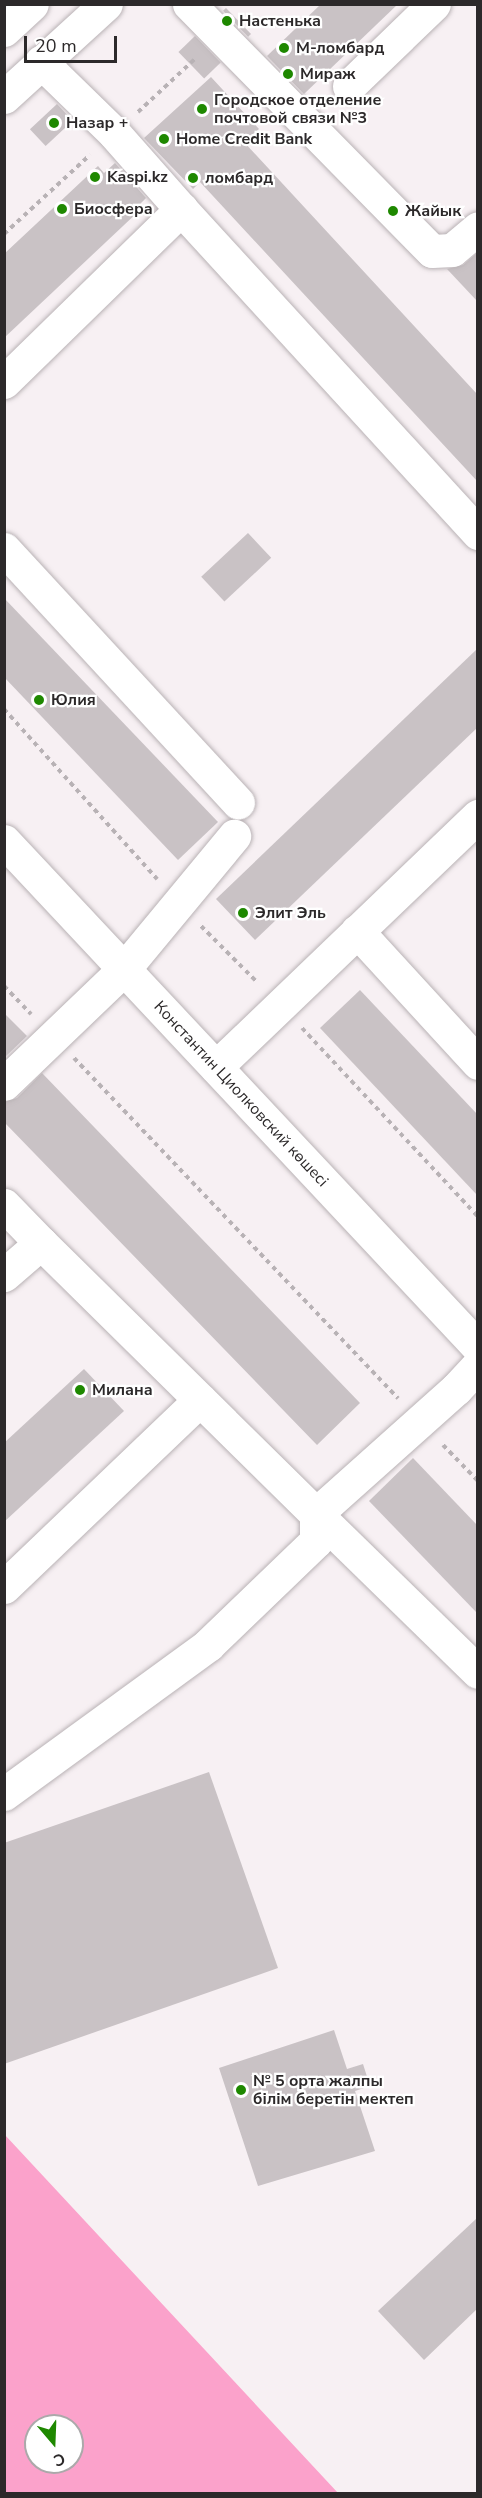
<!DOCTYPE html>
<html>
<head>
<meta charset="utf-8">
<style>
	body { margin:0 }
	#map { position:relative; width:482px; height:2498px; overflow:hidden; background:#f7f0f3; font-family:"Nunito Sans",sans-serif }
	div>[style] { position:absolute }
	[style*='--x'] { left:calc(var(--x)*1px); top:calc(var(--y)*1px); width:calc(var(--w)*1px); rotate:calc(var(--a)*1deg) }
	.green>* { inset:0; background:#fba2cb }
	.building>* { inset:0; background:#c9c2c5; transform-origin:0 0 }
	.path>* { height:4px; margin-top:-2px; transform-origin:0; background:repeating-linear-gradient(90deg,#b8b2b5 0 4.5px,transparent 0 9px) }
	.roads { filter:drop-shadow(0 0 2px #b9b2b5) drop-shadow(0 0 2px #b9b2b5) }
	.minor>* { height:33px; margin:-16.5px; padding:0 16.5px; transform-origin:16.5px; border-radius:16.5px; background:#fff }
	.major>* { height:33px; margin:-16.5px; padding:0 16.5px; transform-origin:16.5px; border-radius:16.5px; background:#fff }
	.dots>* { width:16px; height:16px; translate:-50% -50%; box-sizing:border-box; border:3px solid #fff; border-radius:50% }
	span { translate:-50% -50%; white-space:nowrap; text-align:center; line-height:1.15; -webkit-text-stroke:4.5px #fff; paint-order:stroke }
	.poi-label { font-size:16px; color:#2c292a; font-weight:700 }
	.left { translate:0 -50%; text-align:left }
	.street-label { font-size:16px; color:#2c292a }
	.frame { position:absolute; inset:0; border:6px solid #2c292a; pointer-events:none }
	.north { position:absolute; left:24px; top:2414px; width:60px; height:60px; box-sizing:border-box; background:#fff; border:2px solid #aba9aa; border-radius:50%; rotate:161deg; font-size:16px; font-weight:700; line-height:24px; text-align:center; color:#2c292a }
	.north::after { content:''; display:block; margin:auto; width:21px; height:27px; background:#1e8800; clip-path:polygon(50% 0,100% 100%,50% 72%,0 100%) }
	.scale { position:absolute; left:24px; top:36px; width:93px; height:27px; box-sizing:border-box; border:3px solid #2c292a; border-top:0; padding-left:8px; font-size:18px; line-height:21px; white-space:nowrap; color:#2c292a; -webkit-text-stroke:4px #fff; paint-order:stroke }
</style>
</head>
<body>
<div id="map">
	<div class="green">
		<div style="clip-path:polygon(evenodd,5px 2135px,338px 2493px,5px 2493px,5px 2135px,36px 2426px,72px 2426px,72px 2462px,36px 2462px,36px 2426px)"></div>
	</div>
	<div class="building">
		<div style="clip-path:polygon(321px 4px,398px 4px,304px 94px,267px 56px)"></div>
		<div style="left:226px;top:8px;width:36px;height:4px;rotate:46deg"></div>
		<div style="left:195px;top:36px;width:37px;height:23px;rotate:46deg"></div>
		<div style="clip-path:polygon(211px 77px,259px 129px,244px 142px,477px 394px,477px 481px,200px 182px,193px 189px,144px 138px)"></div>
		<div style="left:57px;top:104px;width:23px;height:37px;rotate:47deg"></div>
		<div style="clip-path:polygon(115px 163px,146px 198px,137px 207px,140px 210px,4px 338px,4px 254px,98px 166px,104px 173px)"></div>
		<div style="clip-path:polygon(477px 253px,477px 301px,447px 269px,463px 265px)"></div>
		<div style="left:248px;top:533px;width:34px;height:64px;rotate:47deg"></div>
		<div style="clip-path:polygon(4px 598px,218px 822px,178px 860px,4px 677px)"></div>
		<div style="clip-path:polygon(477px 649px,477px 728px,255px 940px,216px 899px)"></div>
		<div style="clip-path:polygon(360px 990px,477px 1114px,477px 1195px,320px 1028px)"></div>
		<div style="clip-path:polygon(4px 1013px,27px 1036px,4px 1058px)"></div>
		<div style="clip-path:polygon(42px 1073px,360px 1403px,317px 1445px,4px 1122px,4px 1102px,17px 1098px)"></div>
		<div style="clip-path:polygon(84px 1369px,124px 1411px,4px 1522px,4px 1443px)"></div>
		<div style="clip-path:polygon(413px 1458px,477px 1525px,477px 1613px,369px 1501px)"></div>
		<div style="clip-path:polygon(209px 1772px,278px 1968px,4px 2064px,4px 1843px)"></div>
		<div style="clip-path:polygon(334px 2030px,347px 2069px,363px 2064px,370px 2086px,355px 2091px,375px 2151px,258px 2186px,219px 2068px)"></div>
		<div style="clip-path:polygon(477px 2218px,477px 2309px,424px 2360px,378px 2311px)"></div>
	</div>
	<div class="path">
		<div style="--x:138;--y:112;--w:79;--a:-43"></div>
		<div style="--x:4;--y:234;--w:117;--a:-42.6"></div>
		<div style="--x:4;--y:709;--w:229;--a:48"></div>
		<div style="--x:201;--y:926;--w:79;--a:45"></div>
		<div style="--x:4;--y:986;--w:39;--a:46"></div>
		<div style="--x:302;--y:1028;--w:258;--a:47"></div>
		<div style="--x:74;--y:1058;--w:470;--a:46.4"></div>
		<div style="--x:443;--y:1445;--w:50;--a:45.8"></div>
	</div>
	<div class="roads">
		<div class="minor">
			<div style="--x:189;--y:4;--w:346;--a:45.5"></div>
			<div style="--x:432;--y:251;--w:20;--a:-3"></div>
			<div style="--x:452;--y:250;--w:34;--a:-40"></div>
			<div style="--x:349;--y:86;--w:118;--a:-44"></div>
			<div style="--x:181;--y:209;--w:440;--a:47.5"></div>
			<div style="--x:4;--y:382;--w:248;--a:-44.3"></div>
			<div style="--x:181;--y:209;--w:101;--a:-131.4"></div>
			<div style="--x:114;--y:133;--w:102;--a:-135.8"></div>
			<div style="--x:4;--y:549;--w:345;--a:47.3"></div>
			<div style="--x:4;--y:841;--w:693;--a:46.87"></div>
			<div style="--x:357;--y:931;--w:179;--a:47.5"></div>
			<div style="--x:216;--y:1067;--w:363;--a:-43.8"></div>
			<div style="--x:4;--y:1084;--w:166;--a:-43.8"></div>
			<div style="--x:124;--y:969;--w:173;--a:-50.4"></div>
			<div style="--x:4;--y:1205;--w:53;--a:45.8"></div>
			<div style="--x:41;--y:1243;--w:49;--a:139.1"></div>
			<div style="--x:41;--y:1243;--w:386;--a:44.6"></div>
			<div style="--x:316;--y:1514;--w:188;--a:-41.8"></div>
			<div style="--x:456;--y:1389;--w:33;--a:-47"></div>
			<div style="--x:316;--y:1514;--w:226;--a:44.3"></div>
			<div style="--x:4;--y:1587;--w:271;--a:-43.7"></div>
			<div style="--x:4;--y:1794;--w:253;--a:-36.1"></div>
			<div style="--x:208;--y:1645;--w:150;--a:-43.9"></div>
			<div style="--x:316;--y:1541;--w:27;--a:-90"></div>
		</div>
		<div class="major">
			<div style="--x:4;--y:30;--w:38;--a:-43"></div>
			<div style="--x:4;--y:97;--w:138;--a:-42.4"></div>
		</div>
	</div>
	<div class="dots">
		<div style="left:227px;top:21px;background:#1e8800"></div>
		<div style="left:284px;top:48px;background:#1e8800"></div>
		<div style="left:288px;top:74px;background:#1e8800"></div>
		<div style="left:202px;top:109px;background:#1e8800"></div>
		<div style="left:54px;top:123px;background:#1e8800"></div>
		<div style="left:164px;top:139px;background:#1e8800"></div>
		<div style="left:95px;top:177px;background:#1e8800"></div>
		<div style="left:193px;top:178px;background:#1e8800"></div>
		<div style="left:62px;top:209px;background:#1e8800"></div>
		<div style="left:393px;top:211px;background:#1e8800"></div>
		<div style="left:39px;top:700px;background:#1e8800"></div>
		<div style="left:243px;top:913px;background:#1e8800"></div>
		<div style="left:80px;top:1390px;background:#1e8800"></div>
		<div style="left:241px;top:2090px;background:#1e8800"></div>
	</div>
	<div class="poi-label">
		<span class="left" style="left:239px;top:21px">Настенька</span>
		<span class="left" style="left:296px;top:48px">М-ломбард</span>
		<span class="left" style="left:300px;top:74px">Мираж</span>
		<span class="left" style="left:214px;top:109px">Городское отделение<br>почтовой связи №3</span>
		<span class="left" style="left:66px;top:123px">Назар +</span>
		<span class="left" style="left:176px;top:139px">Home Credit Bank</span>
		<span class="left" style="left:107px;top:177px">Kaspi.kz</span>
		<span class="left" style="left:205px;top:178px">ломбард</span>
		<span class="left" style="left:74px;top:209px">Биосфера</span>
		<span class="left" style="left:405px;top:211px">Жайык</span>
		<span class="left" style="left:51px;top:700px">Юлия</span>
		<span class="left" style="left:255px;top:913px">Элит Эль</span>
		<span class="left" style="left:92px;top:1390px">Милана</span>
		<span class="left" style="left:253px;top:2090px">№ 5 орта жалпы<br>білім беретін мектеп</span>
	</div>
	<div class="street-label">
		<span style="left:241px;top:1094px;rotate:47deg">Константин Циолковский көшесі</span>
	</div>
	<div class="frame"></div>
	<div class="north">С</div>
	<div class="scale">20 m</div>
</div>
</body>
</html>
